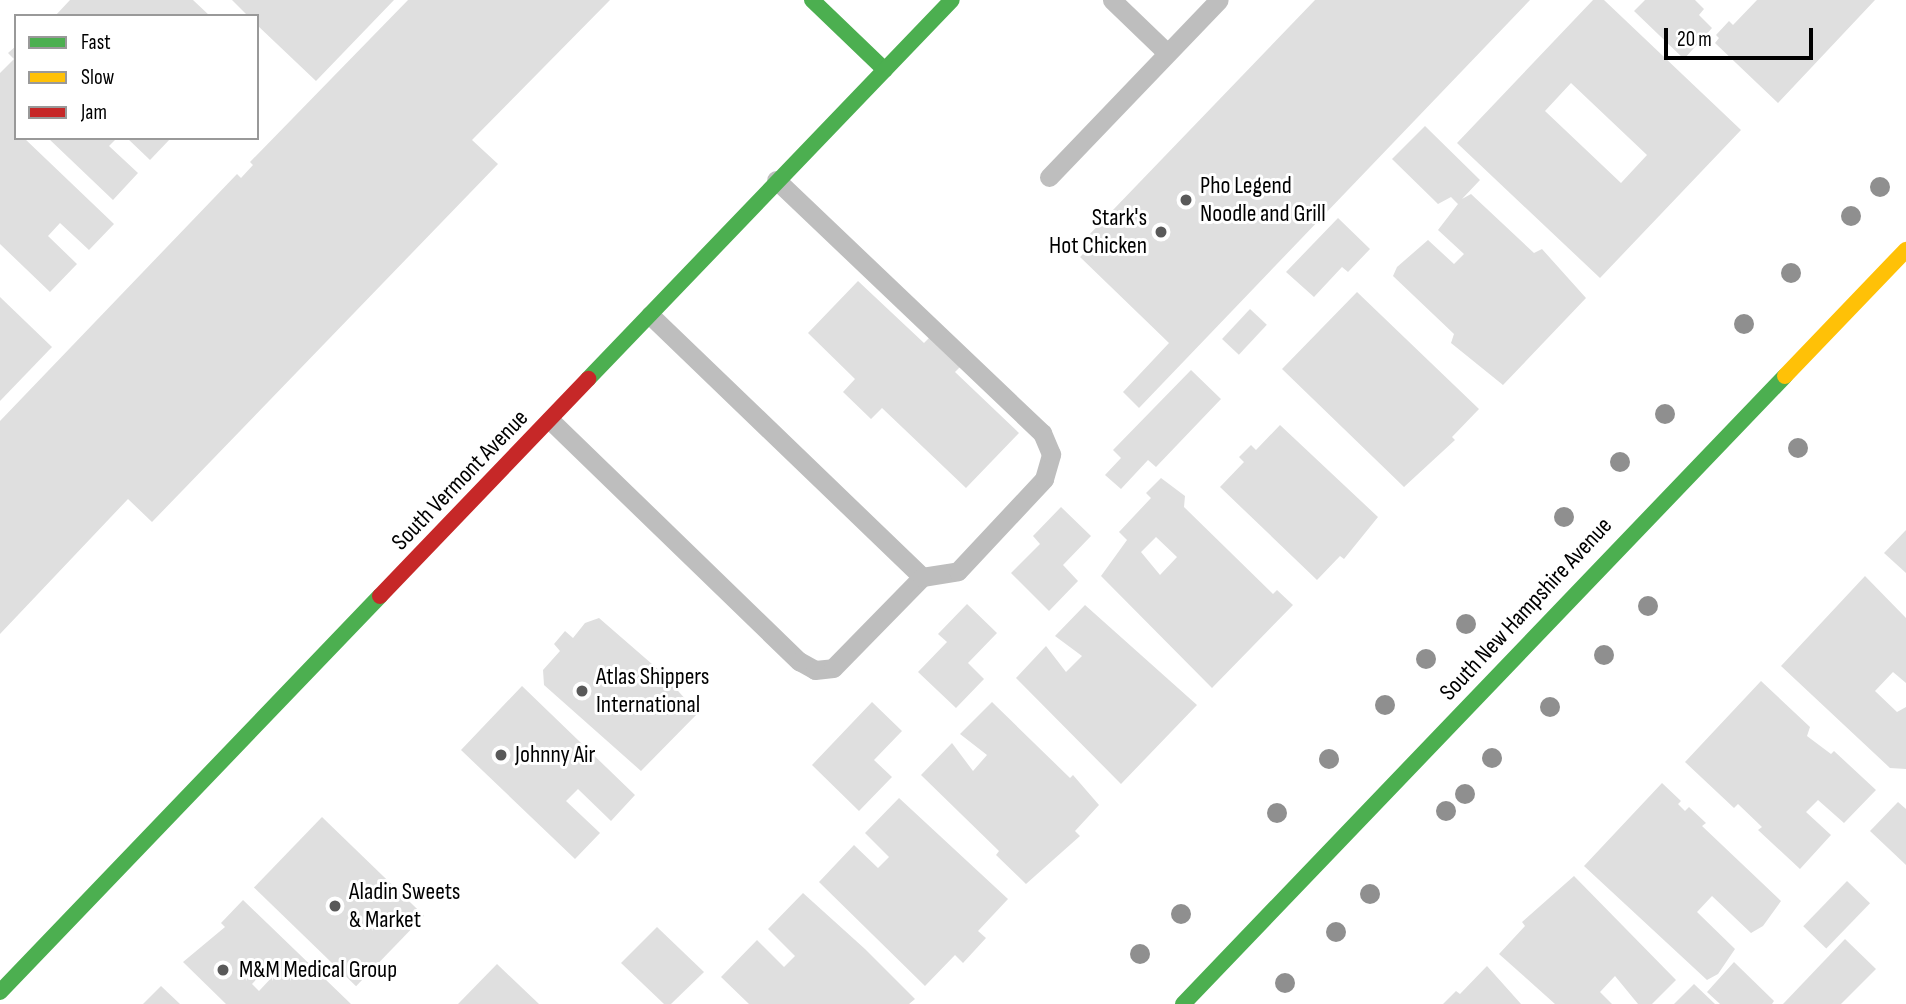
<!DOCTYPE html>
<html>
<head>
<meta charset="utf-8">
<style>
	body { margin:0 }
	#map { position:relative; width:1906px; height:1004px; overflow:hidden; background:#fff; font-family:"Sofia Sans Condensed",sans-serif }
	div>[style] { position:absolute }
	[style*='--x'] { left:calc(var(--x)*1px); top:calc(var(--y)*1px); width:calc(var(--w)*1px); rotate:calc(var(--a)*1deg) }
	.building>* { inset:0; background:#dfdfdf; transform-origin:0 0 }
	.lane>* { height:19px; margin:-9.5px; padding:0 9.5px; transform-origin:9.5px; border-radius:9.5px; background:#bebebe }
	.fast>* { height:16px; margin:-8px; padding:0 8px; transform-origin:8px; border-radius:8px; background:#4caf50 }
	.slow>* { height:16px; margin:-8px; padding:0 8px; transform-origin:8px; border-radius:8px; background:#ffc107 }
	.jam>* { height:16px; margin:-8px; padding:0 8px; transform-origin:8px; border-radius:8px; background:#c62828 }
	.trees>* { width:20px; height:20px; margin:-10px; border-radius:50%; background:#8f8f8f }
	.dots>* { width:19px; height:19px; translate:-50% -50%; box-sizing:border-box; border:4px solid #fff; border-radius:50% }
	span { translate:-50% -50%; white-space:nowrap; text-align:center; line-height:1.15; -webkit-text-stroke:6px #fff; paint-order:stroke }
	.poi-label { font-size:24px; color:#000 }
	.left { translate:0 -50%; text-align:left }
	.right { translate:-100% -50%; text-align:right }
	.street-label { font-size:24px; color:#000 }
	.legend { position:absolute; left:14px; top:14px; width:245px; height:126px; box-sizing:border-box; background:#fff; border:2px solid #999; margin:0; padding:9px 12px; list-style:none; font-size:21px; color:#000 }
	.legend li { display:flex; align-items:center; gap:14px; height:35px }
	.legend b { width:35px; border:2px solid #999 }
	.scale { position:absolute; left:1664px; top:28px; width:149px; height:32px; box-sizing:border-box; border:4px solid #000; border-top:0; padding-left:9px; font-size:21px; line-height:24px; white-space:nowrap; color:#000; -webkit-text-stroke:5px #fff; paint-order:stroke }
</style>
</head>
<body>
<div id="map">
	<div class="building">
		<div style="clip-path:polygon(70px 0,193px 0,210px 16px,55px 16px)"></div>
		<div style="clip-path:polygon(232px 0,394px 0,316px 81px,257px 25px,257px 16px,248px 16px)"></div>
		<div style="clip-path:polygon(408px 0,610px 0,472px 140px,498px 164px,152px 522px,128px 499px,0 634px,0 421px,237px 174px,241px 178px,253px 165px,250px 162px)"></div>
		<div style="clip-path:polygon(1315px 0,1530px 0,1139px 408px,1123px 392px,1169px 343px,1080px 257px,1087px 250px,1086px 238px)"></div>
		<div style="clip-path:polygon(evenodd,1593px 0,1604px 0,1741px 130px,1600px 278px,1457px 143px,1593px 0,1571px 83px,1647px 155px,1621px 183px,1545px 111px,1571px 83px)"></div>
		<div style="clip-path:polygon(1645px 0,1695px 0,1704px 9px,1699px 15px,1712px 28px,1684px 59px,1634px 11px)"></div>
		<div style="clip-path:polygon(1757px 0,1875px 0,1778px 103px,1715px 43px,1719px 38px,1716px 35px,1729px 21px,1733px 25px)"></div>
		<div style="clip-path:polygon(16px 46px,16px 138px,24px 138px,114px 224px,89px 250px,60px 223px,48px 236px,77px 264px,50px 292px,0 244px,0 73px,14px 59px,8px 53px)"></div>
		<div style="clip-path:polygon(1425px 126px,1480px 180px,1462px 199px,1471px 194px,1534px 253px,1542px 249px,1586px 298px,1503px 385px,1451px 343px,1454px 334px,1393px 276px,1397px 267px,1428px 240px,1454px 264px,1464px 254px,1438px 230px,1458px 204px,1451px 197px,1438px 204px,1392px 159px)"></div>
		<div style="clip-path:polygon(48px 138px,117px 138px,109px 146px,138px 173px,113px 200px)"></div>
		<div style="clip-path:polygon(127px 138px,171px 138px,150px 160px)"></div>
		<div style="clip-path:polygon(1338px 218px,1370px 249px,1348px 272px,1342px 267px,1314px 297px,1286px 272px)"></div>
		<div style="clip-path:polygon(858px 281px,924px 343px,932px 335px,963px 364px,955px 372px,1019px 433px,966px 488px,882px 408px,871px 419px,843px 392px,855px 379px,808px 333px)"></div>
		<div style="clip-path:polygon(1357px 292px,1479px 409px,1452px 437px,1455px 440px,1404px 487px,1282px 369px)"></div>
		<div style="clip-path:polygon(0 297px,52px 347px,0 401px)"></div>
		<div style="left:1250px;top:309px;width:23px;height:41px;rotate:43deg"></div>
		<div style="clip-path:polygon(1191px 370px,1221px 399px,1156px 467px,1148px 460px,1121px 489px,1105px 475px,1121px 458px,1113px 450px)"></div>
		<div style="clip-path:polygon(1280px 425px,1378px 517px,1344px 559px,1340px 556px,1317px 580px,1220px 487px,1244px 462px,1239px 457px,1251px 445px,1256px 450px)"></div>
		<div style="clip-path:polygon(evenodd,1161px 478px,1185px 496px,1184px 507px,1273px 594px,1277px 590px,1293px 605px,1212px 688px,1101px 576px,1127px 540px,1119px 532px,1151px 498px,1146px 493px,1161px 478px,1156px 537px,1177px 557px,1160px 575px,1141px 552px,1156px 537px)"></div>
		<div style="clip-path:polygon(1061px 507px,1091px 536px,1063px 565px,1078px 581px,1049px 611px,1011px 573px,1040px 544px,1033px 536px)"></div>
		<div style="clip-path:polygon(1906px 530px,1906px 573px,1884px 553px)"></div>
		<div style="clip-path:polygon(1865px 576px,1906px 618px,1906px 683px,1893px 672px,1875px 691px,1897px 712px,1906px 707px,1906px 769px,1890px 768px,1781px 666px)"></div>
		<div style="clip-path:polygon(967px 604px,997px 633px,968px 663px,984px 679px,956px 708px,918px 672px,947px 642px,938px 634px)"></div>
		<div style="clip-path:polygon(1085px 605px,1197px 705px,1121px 784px,1016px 678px,1046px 646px,1066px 672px,1082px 656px,1055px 636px)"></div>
		<div style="clip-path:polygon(599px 618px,660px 671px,698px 713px,641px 771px,544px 685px,543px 670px,560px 651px,554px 644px,565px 631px,573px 638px,585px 623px)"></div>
		<div style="clip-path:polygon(1761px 681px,1810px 727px,1807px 736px,1831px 754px,1834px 751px,1876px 790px,1844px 823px,1818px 800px,1806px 812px,1831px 835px,1800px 869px,1758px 830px,1762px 827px,1738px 804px,1734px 808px,1685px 762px)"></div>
		<div style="clip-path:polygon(522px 686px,635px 795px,611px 821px,578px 789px,566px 801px,600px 833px,575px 859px,461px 750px)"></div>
		<div style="clip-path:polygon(872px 702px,902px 731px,874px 760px,892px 777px,859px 811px,812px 765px)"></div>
		<div style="clip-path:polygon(992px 702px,1070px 778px,1073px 775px,1099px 805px,1075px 831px,1080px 836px,1026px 884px,996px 855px,999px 851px,921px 775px,952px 743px,973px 771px,987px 755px,960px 734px)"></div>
		<div style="clip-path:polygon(1662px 783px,1681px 801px,1678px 804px,1685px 811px,1689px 807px,1706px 823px,1702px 826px,1781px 901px,1763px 926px,1751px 933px,1712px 896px,1697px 912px,1735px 949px,1718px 974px,1707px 980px,1584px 866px)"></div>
		<div style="clip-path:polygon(899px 798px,1008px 899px,978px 931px,986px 938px,963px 963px,955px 955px,925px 986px,819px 882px,854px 845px,878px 868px,889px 857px,865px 833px)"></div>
		<div style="clip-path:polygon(1898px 802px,1906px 809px,1906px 865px,1870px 831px)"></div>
		<div style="left:322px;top:817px;width:142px;height:98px;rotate:44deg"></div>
		<div style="clip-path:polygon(1574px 876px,1676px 980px,1652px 1004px,1638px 1004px,1615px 976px,1600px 992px,1612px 1004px,1555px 1004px,1499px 954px,1525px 926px,1522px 922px)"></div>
		<div style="left:1847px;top:881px;width:32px;height:63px;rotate:44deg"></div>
		<div style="clip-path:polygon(803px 893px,865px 949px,915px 999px,909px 1004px,749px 1004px,721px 977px,757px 940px,784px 967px,795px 956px,768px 929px)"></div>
		<div style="clip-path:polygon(evenodd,243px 900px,351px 1004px,226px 1004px,183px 962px,225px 927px,221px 923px,243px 900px,267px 968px,274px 975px,259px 991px,252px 984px,267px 968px)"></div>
		<div style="clip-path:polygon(657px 927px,704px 972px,671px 1004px,664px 1004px,621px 963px)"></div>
		<div style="clip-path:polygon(1845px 939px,1876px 969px,1841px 1004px,1783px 1004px)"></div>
		<div style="clip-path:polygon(1734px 962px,1774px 1001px,1772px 1004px,1720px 1004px,1707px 992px)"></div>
		<div style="clip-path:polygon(497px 964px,539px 1004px,458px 1004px)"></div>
		<div style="clip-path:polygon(1487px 966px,1521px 1004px,1443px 1004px,1456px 991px,1460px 994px)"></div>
		<div style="clip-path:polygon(1694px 984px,1715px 1004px,1674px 1004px)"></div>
		<div style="clip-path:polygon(161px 986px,180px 1004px,143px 1004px)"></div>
	</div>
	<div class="lane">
		<div style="--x:1112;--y:0;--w:76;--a:43.9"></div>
		<div style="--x:1049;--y:177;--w:245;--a:-46.2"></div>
		<div style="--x:650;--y:315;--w:378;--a:43.9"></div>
		<div style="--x:550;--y:420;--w:347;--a:44.1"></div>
		<div style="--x:799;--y:661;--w:18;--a:29"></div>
		<div style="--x:815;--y:670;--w:18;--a:-6"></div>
		<div style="--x:833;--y:668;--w:127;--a:-45.6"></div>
		<div style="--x:922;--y:577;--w:36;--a:-9"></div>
		<div style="--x:958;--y:571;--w:126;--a:-46.9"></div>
		<div style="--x:1044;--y:479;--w:26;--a:-74"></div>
		<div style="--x:1051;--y:454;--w:23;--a:-113"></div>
		<div style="--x:1042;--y:433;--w:367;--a:-136.4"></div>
	</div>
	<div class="fast">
		<div style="--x:812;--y:0;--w:101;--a:43.8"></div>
		<div style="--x:588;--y:379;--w:525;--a:-46.16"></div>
		<div style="--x:0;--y:992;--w:549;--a:-46.18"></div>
		<div style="--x:1183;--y:1004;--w:870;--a:-46.21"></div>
	</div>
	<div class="slow">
		<div style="--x:1785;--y:376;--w:175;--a:-46.2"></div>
	</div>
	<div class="jam">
		<div style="--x:380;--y:596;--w:301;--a:-46.2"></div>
	</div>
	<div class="trees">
		<div style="left:1880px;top:187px"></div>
		<div style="left:1851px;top:216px"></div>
		<div style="left:1791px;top:273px"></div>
		<div style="left:1744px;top:324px"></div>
		<div style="left:1665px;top:414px"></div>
		<div style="left:1798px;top:448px"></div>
		<div style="left:1620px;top:462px"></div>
		<div style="left:1564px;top:517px"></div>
		<div style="left:1648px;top:606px"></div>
		<div style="left:1466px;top:624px"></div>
		<div style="left:1604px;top:655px"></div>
		<div style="left:1426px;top:659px"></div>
		<div style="left:1385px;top:705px"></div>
		<div style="left:1550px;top:707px"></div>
		<div style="left:1492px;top:758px"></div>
		<div style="left:1329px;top:759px"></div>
		<div style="left:1465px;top:794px"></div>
		<div style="left:1446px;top:811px"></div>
		<div style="left:1277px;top:813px"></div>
		<div style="left:1370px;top:894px"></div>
		<div style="left:1181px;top:914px"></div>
		<div style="left:1336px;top:932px"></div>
		<div style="left:1140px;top:954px"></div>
		<div style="left:1285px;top:983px"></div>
	</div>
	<div class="dots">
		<div style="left:1186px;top:200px;background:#595959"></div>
		<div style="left:1161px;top:232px;background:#595959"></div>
		<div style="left:582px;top:691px;background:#595959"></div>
		<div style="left:501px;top:755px;background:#595959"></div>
		<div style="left:335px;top:906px;background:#595959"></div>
		<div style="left:223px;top:970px;background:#595959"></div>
	</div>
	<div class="poi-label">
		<span class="left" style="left:1200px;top:200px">Pho Legend<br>Noodle and Grill</span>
		<span class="right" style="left:1147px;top:232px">Stark's<br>Hot Chicken</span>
		<span class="left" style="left:596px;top:691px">Atlas Shippers<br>International</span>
		<span class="left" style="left:515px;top:755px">Johnny Air</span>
		<span class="left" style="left:349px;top:906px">Aladin Sweets<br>&amp; Market</span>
		<span class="left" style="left:239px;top:970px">M&amp;M Medical Group</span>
	</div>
	<div class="street-label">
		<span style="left:460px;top:480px;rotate:-46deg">South Vermont Avenue</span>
		<span style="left:1526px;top:609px;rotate:-47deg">South New Hampshire Avenue</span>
	</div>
	<ul class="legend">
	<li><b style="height:9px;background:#4caf50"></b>Fast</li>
	<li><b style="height:9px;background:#ffc107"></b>Slow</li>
	<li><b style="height:9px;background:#c62828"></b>Jam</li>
	</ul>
	<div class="scale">20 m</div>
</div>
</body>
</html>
